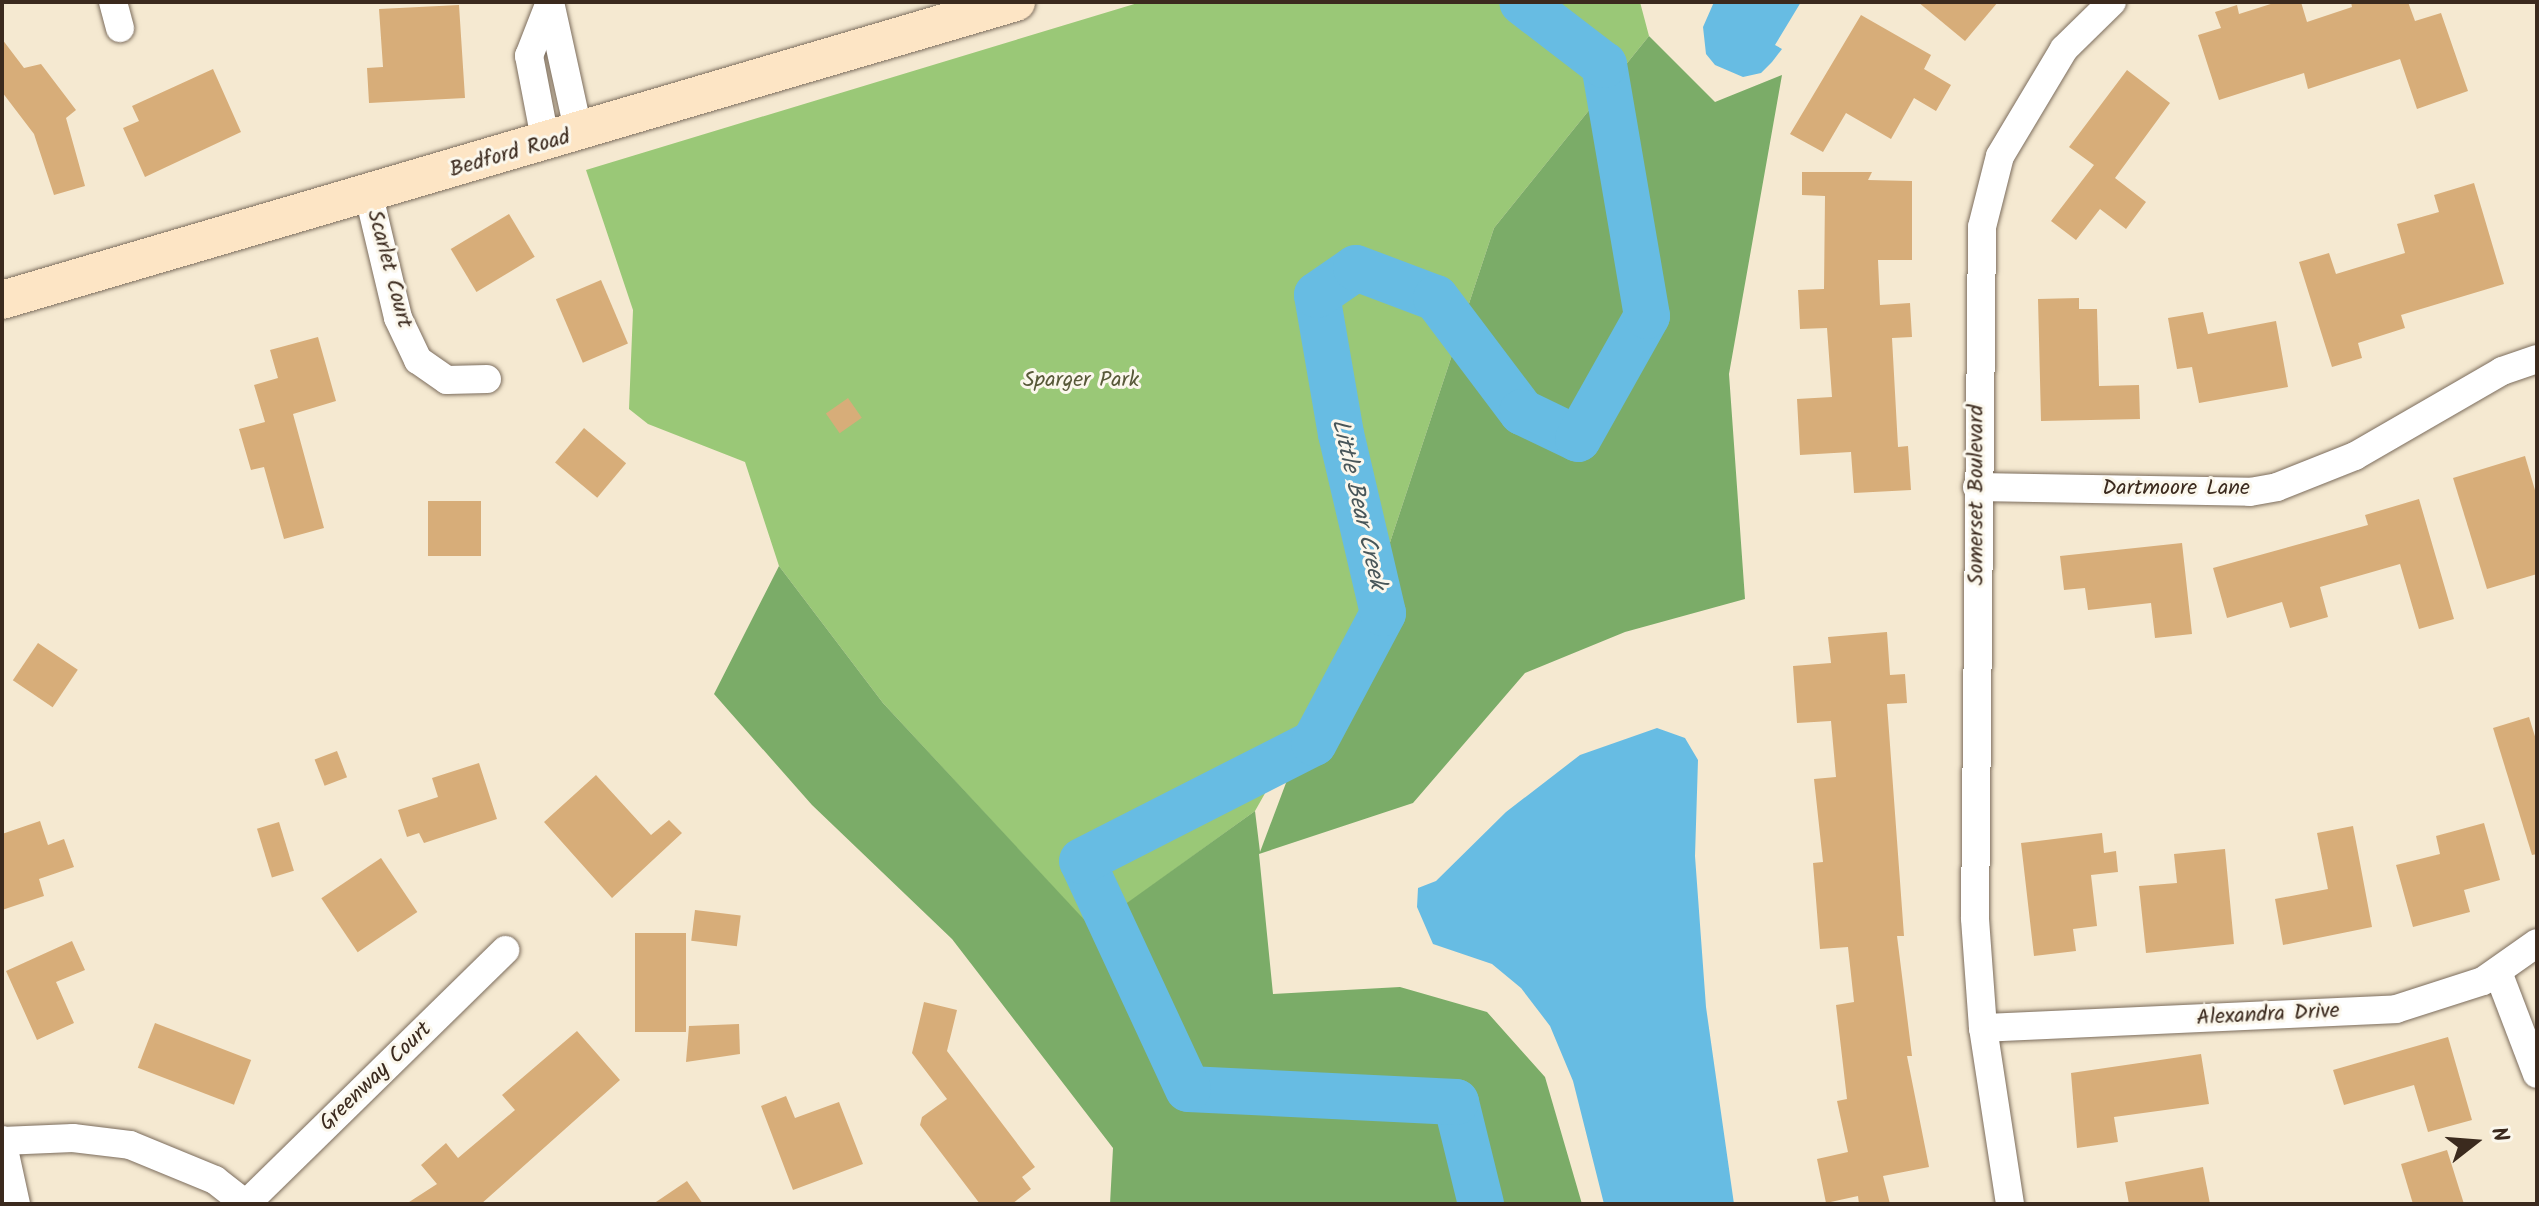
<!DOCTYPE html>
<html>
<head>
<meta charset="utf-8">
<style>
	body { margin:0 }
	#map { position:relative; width:2539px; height:1206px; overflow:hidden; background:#f5e9d1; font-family:Kalam,sans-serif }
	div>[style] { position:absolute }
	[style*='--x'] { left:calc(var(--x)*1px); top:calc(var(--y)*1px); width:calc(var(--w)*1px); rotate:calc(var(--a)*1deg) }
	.green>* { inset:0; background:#9ac877 }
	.forest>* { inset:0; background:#7bac68 }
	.water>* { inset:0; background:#67bce3 }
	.river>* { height:46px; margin:-23px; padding:0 23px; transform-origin:23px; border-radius:23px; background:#67bce3 }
	.building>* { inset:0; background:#d7ad79; transform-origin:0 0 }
	.roads { filter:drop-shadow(0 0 2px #7c6d5d) drop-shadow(0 0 2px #7c6d5d) }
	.street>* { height:28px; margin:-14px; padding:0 14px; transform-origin:14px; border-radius:14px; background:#fff }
	.secondary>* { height:38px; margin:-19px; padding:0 19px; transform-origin:19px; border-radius:19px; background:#fde5c5 }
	span { translate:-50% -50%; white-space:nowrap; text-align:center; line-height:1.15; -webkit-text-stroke:6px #fbf7ec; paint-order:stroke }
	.street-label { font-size:22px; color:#3b2a1e }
	.park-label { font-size:22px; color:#585939 }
	.water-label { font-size:24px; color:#485659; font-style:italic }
	.frame { position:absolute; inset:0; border:4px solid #3b2a1e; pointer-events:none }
	.north { position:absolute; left:2435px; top:1102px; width:80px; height:80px; -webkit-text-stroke:6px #fbf7ec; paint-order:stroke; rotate:73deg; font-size:22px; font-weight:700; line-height:32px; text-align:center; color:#3b2a1e }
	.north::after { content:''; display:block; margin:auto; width:28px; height:36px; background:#3b2a1e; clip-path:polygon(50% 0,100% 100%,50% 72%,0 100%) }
</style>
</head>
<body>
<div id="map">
	<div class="green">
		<div style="clip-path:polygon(1141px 2px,1640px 2px,1649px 36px,1494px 228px,1366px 615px,1255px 811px,1092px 929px,883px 703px,779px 566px,745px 462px,648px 424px,629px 409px,633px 310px,586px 170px)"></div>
	</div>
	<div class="forest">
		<div style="clip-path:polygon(1649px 36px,1715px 102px,1782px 75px,1729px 374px,1745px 599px,1625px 632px,1525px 673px,1413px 803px,1259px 854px,1273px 994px,1400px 987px,1487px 1012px,1545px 1077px,1582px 1204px,1110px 1204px,1113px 1148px,952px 939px,812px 805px,714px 694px,779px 566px,883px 703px,1092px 928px,1255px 811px,1260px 852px,1316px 703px,1366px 615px,1494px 228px)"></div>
	</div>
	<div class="water">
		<div style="clip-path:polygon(1714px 2px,1801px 2px,1775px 45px,1782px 49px,1772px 62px,1761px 73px,1743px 77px,1715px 65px,1706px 54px,1703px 27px)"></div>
		<div style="clip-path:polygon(1657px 728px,1685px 738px,1698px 760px,1695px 856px,1706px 1007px,1734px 1204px,1604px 1204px,1573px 1081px,1550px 1026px,1521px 988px,1492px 964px,1433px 944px,1417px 907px,1418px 888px,1436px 881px,1506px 812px,1580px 755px)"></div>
	</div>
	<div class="river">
		<div style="--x:1481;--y:1204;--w:105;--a:-103.8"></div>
		<div style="--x:1456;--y:1102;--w:268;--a:-177.2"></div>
		<div style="--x:1188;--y:1089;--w:251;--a:-114.9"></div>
		<div style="--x:1082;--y:861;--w:260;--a:-27"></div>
		<div style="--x:1314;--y:743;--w:147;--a:-62"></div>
		<div style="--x:1383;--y:613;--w:184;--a:-103.2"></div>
		<div style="--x:1341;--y:434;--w:141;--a:-99.8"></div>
		<div style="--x:1317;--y:295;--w:47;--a:-34.7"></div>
		<div style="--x:1356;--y:268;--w:85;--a:20.6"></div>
		<div style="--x:1436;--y:298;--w:143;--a:53"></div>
		<div style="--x:1522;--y:412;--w:62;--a:25.7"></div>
		<div style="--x:1578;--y:439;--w:141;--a:-60.7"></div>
		<div style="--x:1647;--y:316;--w:255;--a:-99.7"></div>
		<div style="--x:1604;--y:65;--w:103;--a:-142.5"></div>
	</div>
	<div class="building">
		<div style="clip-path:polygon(1918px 2px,1998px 2px,1965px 41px)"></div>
		<div style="clip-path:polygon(2277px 2px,2301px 2px,2307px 22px,2352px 7px,2351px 2px,2408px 2px,2415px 21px,2441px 13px,2468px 91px,2417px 109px,2400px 59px,2308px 89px,2304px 73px,2219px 100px,2198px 35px,2221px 28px,2215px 12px,2237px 5px,2239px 14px)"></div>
		<div style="clip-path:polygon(459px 5px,465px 98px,369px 103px,367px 68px,383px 67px,379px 9px)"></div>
		<div style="clip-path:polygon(1861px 15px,1931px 55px,1924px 69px,1951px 85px,1936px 111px,1914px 98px,1891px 139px,1846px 113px,1823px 152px,1790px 134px)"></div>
		<div style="clip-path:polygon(2px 39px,24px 68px,41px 64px,76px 110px,66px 118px,85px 186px,54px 195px,34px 134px,2px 92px)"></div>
		<div style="clip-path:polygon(213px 69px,241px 132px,145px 177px,123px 128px,139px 121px,132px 106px)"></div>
		<div style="clip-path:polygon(2127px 70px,2170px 103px,2115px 178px,2146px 202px,2126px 229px,2100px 209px,2076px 240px,2051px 221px,2094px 165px,2069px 147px)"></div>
		<div style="clip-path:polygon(1802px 172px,1872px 172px,1868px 180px,1912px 181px,1912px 260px,1878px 260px,1880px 305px,1910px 303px,1912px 337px,1892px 338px,1898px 447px,1908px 446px,1911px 490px,1854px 493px,1851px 452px,1800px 455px,1797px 399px,1832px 397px,1827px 328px,1800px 329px,1798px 290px,1824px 289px,1825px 196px,1802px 195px)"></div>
		<div style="clip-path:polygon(2474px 183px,2504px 284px,2401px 315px,2405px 328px,2358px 343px,2362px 358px,2332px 367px,2299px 262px,2329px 253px,2336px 274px,2405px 253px,2397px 224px,2439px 212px,2434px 195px)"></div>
		<div style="left:509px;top:214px;width:50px;height:68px;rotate:59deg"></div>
		<div style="left:601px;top:280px;width:69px;height:49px;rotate:67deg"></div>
		<div style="clip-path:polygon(2079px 298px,2079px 309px,2097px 309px,2099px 386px,2139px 385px,2140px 419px,2041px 421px,2038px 299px)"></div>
		<div style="clip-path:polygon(2203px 312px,2208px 334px,2276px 321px,2288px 387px,2199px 403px,2192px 367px,2177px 369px,2168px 318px)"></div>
		<div style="clip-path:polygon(318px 337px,336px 401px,293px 414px,324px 528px,284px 539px,264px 467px,251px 470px,239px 429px,265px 422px,254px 385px,278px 378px,270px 350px)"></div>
		<div style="left:848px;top:398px;width:24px;height:27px;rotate:55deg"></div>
		<div style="left:584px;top:428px;width:55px;height:45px;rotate:40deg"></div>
		<div style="clip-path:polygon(2525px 456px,2537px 497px,2537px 574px,2487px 589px,2453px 478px)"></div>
		<div style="clip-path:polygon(2419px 499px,2454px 619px,2419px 629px,2400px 564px,2320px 587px,2328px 617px,2290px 628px,2282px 602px,2227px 618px,2213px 568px,2368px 525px,2365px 515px)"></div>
		<div style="left:428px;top:501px;width:53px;height:55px"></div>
		<div style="clip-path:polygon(2182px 543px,2192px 634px,2155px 638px,2151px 603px,2088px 610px,2085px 588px,2064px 590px,2060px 556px)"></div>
		<div style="clip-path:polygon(1887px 632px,1890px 675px,1905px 674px,1907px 703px,1887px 704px,1904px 936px,1897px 936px,1912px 1056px,1907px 1056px,1929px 1167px,1883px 1176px,1890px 1204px,1859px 1204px,1858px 1196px,1826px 1203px,1817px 1159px,1848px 1152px,1837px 1101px,1847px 1099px,1836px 1005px,1854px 1002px,1848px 947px,1820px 949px,1813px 863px,1823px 862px,1814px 779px,1836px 777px,1831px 721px,1797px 723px,1793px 666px,1831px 663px,1828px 637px)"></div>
		<div style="left:38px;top:643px;width:48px;height:45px;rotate:34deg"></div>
		<div style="clip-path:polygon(2529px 717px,2537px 743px,2537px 854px,2532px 855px,2493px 728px)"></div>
		<div style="left:337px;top:751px;width:28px;height:24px;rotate:69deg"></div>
		<div style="clip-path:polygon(479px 763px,497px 819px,424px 843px,419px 833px,407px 837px,398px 810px,438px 797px,432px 778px)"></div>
		<div style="clip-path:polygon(596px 775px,651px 835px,669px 820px,682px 833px,612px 898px,544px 822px)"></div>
		<div style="clip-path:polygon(40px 821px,48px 845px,64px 839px,74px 867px,39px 879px,44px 896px,2px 910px,2px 834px)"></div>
		<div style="left:279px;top:822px;width:51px;height:23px;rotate:73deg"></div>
		<div style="clip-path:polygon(2484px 823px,2500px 880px,2464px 890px,2470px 912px,2413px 927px,2396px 865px,2440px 854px,2436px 836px)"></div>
		<div style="clip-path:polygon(2353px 826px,2372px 927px,2283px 945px,2275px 899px,2328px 889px,2317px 833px)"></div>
		<div style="clip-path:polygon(2102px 833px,2104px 853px,2116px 851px,2118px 872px,2091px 875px,2097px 926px,2073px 929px,2076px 951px,2034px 956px,2021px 843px)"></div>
		<div style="clip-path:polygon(2225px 849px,2234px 944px,2146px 953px,2139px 886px,2177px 883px,2174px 854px)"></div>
		<div style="left:381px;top:858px;width:65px;height:72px;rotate:56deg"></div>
		<div style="left:695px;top:910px;width:46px;height:31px;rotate:7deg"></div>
		<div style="left:635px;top:933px;width:51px;height:99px"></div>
		<div style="clip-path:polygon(72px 941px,85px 970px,56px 982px,74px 1023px,37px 1040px,6px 971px)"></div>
		<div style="clip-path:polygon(924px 1002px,957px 1010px,947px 1051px,1035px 1167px,1022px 1177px,1031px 1189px,1012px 1204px,980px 1204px,920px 1125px,922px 1117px,947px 1099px,912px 1053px)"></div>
		<div style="left:155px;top:1023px;width:103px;height:48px;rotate:21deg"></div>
		<div style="clip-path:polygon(739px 1024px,740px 1054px,686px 1062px,689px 1026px)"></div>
		<div style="clip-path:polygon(577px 1031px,620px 1080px,481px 1204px,406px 1204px,437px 1184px,421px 1165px,446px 1143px,458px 1158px,515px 1110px,502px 1095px)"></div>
		<div style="clip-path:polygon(2448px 1037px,2472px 1120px,2428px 1132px,2414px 1085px,2344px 1105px,2333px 1070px)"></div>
		<div style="clip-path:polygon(2201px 1054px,2209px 1104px,2114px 1117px,2118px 1142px,2077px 1148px,2071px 1073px)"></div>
		<div style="clip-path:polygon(786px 1096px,795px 1118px,839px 1102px,863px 1164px,793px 1190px,761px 1106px)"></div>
		<div style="clip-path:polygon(2447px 1150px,2464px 1204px,2413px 1204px,2401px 1164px)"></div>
		<div style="clip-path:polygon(2203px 1167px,2210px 1204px,2129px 1204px,2125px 1182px)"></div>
		<div style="clip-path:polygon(687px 1181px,703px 1204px,653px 1204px)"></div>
	</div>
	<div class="roads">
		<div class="street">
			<div style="--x:113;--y:2;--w:27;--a:75"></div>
			<div style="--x:550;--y:2;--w:135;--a:77.6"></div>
			<div style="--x:546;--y:144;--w:90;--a:-100.9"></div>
			<div style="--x:529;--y:56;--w:58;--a:-68.7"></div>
			<div style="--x:369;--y:196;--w:125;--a:76.6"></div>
			<div style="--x:398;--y:318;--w:47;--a:64.5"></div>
			<div style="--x:418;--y:360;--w:35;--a:35"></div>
			<div style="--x:447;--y:380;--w:40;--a:-1.4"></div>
			<div style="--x:1977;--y:487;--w:273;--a:1"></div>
			<div style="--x:2250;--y:492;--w:27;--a:-10"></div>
			<div style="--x:2277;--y:487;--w:84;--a:-21.7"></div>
			<div style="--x:2355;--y:456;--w:170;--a:-30"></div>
			<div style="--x:2502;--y:371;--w:37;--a:-19"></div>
			<div style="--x:2498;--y:972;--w:109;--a:69.1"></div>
			<div style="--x:1983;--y:1028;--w:413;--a:-2.6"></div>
			<div style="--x:2396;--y:1009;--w:91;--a:-17.8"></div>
			<div style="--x:2483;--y:981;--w:66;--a:-35.1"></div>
			<div style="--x:2;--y:1140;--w:66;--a:77.7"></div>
			<div style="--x:2;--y:1141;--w:71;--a:-2.4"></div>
			<div style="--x:73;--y:1138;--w:57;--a:7"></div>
			<div style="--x:130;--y:1145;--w:92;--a:22.4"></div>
			<div style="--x:215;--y:1180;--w:39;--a:38"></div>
			<div style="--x:246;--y:1204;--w:363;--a:-44.4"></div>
			<div style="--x:2010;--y:1204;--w:178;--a:-98.7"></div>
			<div style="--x:1983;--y:1028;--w:110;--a:-94.2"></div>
			<div style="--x:1975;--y:918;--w:691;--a:-89.42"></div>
			<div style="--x:1982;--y:227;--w:73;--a:-75.8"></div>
			<div style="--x:2000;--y:156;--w:125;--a:-59.1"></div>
			<div style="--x:2064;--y:49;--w:67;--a:-44.4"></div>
		</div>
		<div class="secondary">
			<div style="--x:2;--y:300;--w:1057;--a:-16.38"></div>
		</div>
	</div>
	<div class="street-label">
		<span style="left:510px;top:154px;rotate:-16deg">Bedford Road</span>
		<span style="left:389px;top:269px;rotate:75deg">Scarlet Court</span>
		<span style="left:2176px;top:489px">Dartmoore Lane</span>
		<span style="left:1977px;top:495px;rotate:-90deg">Somerset Boulevard</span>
		<span style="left:2268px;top:1015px;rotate:-3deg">Alexandra Drive</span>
		<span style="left:376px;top:1077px;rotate:-44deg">Greenway Court</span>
	</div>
	<div class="park-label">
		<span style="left:1081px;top:381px">Sparger Park</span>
	</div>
	<div class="water-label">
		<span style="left:1358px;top:504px;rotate:77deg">Little Bear Creek</span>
	</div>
	<div class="frame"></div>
	<div class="north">N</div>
</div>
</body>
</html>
